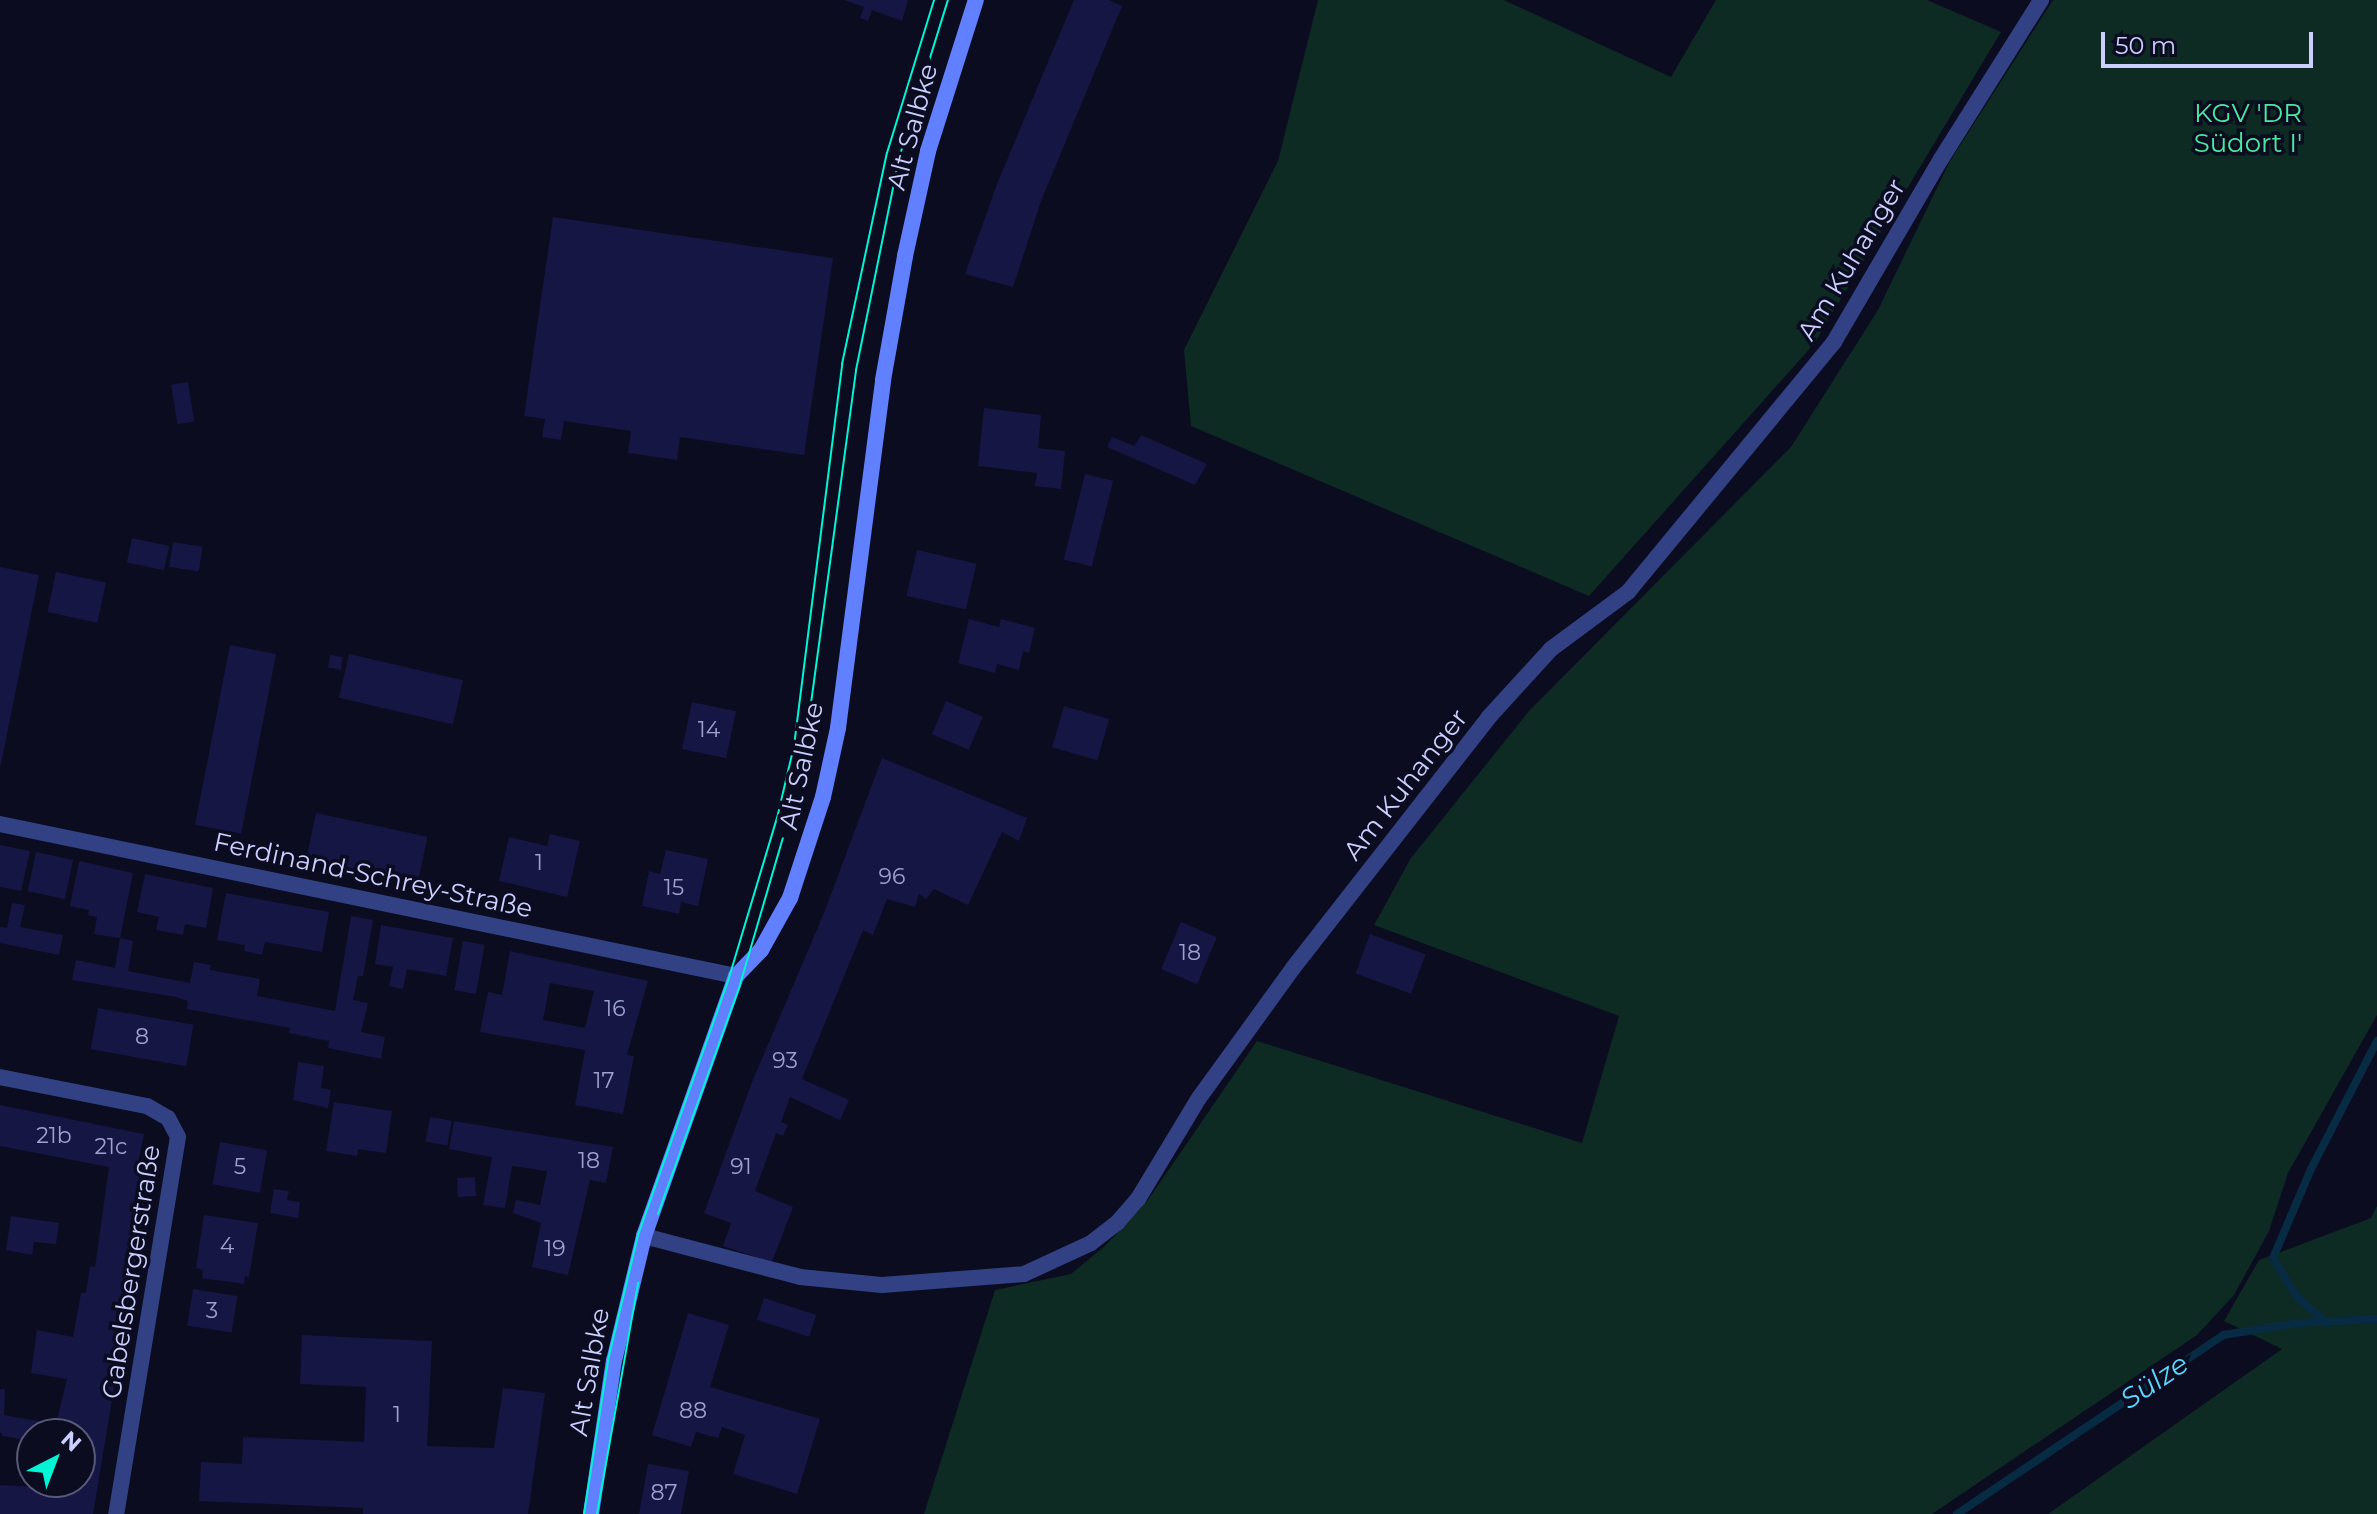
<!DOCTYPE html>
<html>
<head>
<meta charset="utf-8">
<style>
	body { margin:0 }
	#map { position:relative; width:2377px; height:1514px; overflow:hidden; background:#0b0c20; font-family:Montserrat,sans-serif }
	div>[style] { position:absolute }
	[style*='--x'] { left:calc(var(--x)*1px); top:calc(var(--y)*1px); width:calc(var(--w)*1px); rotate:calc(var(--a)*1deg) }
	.green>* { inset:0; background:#0d2a23 }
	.stream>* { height:8px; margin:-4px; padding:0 4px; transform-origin:4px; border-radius:4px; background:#072b43 }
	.building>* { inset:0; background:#151643; transform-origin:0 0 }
	.minor>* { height:16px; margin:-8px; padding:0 8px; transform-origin:8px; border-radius:8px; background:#314183 }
	.secondary>* { height:16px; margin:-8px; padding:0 8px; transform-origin:8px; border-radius:8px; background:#6180ff }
	.tram>* { height:2px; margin:-1px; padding:0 1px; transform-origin:1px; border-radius:1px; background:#00f5d6 }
	span { translate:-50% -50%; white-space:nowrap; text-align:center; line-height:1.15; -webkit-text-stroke:7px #0b0c20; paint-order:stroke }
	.number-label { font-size:22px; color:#9da1d0 }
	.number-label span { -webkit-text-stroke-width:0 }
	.park-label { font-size:26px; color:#4be99e }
	.street-label { font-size:26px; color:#cacfff }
	.water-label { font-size:28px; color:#58d7ff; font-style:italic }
	.north { position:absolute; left:16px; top:1418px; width:80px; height:80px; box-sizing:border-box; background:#0b0c20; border:2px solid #575a79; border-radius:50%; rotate:42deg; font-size:22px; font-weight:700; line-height:32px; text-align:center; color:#cacfff }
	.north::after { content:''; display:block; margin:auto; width:28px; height:36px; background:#00f5d6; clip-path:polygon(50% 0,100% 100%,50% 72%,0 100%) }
	.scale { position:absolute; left:2101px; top:32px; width:212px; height:36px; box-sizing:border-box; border:4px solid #cacfff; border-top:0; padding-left:10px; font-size:24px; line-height:28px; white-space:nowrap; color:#cacfff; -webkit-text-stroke:6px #0b0c20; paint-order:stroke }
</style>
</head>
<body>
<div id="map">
	<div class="green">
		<div style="clip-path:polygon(1318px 0,1504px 0,1671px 77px,1716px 0,1927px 0,2001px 32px,1814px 344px,1589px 596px,1191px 426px,1184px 350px,1278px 161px)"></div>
		<div style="clip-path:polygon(2053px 0,2377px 0,2377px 1015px,2288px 1173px,2269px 1231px,2234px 1295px,2197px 1335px,1932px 1514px,924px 1514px,995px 1290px,1071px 1274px,1106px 1245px,1148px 1200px,1257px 1041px,1582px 1143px,1619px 1016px,1374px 925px,1411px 858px,1529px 711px,1791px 447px,1878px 310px,1950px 161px)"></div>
		<div style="clip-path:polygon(2377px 1206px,2377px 1514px,2048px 1514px,2282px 1349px,2224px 1321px,2259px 1260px,2371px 1218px)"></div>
	</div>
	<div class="stream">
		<div style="--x:2327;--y:1323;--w:40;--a:-139"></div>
		<div style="--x:2297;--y:1297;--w:46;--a:-121.6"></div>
		<div style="--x:2273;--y:1258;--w:97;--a:-66.9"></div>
		<div style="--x:2311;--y:1169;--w:144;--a:-62.7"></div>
		<div style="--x:1957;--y:1514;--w:321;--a:-33.9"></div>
		<div style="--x:2223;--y:1335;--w:76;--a:-9.1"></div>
		<div style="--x:2298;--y:1323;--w:79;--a:-2.9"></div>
	</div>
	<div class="building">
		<div style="clip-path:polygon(844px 0,908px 0,902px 21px,872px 10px,868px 21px,860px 18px,864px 7px)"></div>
		<div style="clip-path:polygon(1074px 0,1109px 0,1122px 6px,1041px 201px,1013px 287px,965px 274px,997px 184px)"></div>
		<div style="clip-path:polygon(553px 217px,833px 258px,804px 455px,680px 437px,677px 460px,628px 453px,631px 431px,564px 421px,561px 440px,542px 437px,545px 419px,524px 416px)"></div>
		<div style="left:188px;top:382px;width:40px;height:17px;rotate:81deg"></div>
		<div style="clip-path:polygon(984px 408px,1041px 415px,1038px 448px,1065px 451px,1061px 489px,1035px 486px,1037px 473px,978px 466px)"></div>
		<div style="clip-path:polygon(1141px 435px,1207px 464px,1195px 485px,1107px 447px,1112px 437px,1134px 446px)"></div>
		<div style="left:1085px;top:474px;width:29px;height:88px;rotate:14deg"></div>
		<div style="left:132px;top:538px;width:38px;height:25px;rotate:12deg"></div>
		<div style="left:173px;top:542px;width:30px;height:25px;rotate:9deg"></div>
		<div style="left:917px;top:550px;width:61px;height:47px;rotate:13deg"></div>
		<div style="clip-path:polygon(0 567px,39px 575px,1px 764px,0 764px)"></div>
		<div style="left:56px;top:572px;width:51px;height:41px;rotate:12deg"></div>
		<div style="clip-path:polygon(969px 619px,999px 627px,1001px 619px,1035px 628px,1029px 653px,1023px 651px,1019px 670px,997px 664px,995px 673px,958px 663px)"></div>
		<div style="left:230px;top:645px;width:47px;height:183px;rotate:11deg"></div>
		<div style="left:349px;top:654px;width:117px;height:45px;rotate:13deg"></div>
		<div style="left:330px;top:655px;width:13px;height:13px;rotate:9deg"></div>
		<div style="left:946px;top:701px;width:40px;height:36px;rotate:23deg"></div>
		<div style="left:692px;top:702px;width:45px;height:48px;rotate:12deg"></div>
		<div style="left:1064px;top:706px;width:47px;height:43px;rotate:16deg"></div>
		<div style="clip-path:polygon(882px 758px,1027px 818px,1019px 841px,1002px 832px,968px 905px,934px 889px,926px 899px,919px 894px,915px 907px,887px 899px,873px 935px,863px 930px,802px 1079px,849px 1100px,840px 1120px,790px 1097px,781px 1122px,788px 1125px,783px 1136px,776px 1133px,755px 1191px,793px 1207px,772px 1262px,723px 1246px,731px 1223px,704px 1213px,752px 1082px,824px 913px)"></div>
		<div style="left:316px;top:813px;width:114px;height:47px;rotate:12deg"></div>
		<div style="clip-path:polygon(550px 834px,580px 841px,567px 897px,499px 881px,509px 837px,547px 846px)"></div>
		<div style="clip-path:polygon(0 845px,30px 851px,21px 891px,0 887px)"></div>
		<div style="clip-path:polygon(666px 850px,708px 859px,698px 906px,681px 902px,679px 914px,642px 906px,649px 871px,660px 874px)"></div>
		<div style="left:36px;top:852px;width:38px;height:40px;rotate:12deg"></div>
		<div style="clip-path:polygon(79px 861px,133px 873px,120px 938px,94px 934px,97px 917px,88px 915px,89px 910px,70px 906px)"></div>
		<div style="clip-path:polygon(145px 874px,213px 888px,206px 928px,185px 924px,183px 935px,156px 930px,159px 917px,137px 912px)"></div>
		<div style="clip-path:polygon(226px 893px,329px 912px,322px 952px,265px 942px,262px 955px,244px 951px,245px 945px,217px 940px)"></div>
		<div style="clip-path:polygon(12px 903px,25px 905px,20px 927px,63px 935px,59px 955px,0 943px,0 927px,7px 928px)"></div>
		<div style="clip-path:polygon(351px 916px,373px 920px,363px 976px,358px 976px,353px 1000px,368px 1003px,361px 1032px,385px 1037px,381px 1059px,328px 1048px,329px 1041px,289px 1033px,290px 1028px,187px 1009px,188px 1001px,176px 997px,72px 980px,76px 960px,115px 968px,120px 938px,133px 941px,128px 971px,190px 983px,194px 962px,211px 965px,210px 970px,260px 979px,257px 996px,335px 1011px)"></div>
		<div style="left:1181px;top:922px;width:39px;height:51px;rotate:23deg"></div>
		<div style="clip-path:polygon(381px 925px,453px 938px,446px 976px,407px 969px,403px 989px,389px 986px,393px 967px,375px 964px)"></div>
		<div style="left:1370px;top:934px;width:59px;height:42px;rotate:20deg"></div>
		<div style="left:463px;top:941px;width:22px;height:50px;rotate:10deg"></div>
		<div style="clip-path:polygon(evenodd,510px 951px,648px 981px,627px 1055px,634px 1056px,623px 1114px,575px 1105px,585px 1050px,480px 1032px,488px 992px,502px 995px,510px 951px,550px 983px,594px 991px,585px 1028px,543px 1020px,550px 983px)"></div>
		<div style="left:98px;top:1008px;width:97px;height:42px;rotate:10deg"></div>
		<div style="clip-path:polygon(298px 1062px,324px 1066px,321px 1088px,331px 1090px,328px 1108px,293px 1100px)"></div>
		<div style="clip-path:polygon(334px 1102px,392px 1111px,386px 1153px,358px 1149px,357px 1156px,326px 1151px)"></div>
		<div style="clip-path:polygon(0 1105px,144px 1134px,137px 1169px,150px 1171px,93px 1514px,0 1514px,0 1485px,54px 1488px,50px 1482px,80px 1482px,80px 1434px,32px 1434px,32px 1441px,3px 1436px,0 1432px,0 1389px,5px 1389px,4px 1415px,56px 1424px,67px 1379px,31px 1373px,37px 1330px,73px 1337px,81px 1293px,86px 1293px,90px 1266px,95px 1267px,109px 1167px,0 1146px)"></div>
		<div style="left:430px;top:1117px;width:22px;height:25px;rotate:10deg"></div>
		<div style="clip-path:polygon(454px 1121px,613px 1147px,606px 1183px,590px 1180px,568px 1275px,532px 1267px,541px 1223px,513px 1213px,516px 1200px,540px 1205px,547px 1171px,512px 1166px,505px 1208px,483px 1205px,492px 1157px,449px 1149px)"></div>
		<div style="left:220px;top:1142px;width:48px;height:43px;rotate:10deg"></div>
		<div style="left:475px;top:1177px;width:19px;height:18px;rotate:87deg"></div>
		<div style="clip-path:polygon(274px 1189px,289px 1191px,287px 1200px,300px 1202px,298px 1218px,270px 1213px)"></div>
		<div style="clip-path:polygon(204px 1215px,258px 1223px,249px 1277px,245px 1276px,244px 1284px,202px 1278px,203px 1270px,196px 1268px)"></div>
		<div style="clip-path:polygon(11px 1216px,59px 1223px,56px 1244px,34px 1242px,32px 1255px,6px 1250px)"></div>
		<div style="left:193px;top:1289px;width:45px;height:37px;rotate:9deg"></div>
		<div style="left:764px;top:1298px;width:55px;height:23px;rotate:18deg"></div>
		<div style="clip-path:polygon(688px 1313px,729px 1325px,710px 1387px,820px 1419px,797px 1494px,733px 1474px,745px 1435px,722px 1427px,718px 1438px,696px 1432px,691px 1447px,652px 1435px)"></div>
		<div style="clip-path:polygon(302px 1335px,432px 1341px,427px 1446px,494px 1448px,503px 1388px,545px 1393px,528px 1514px,363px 1514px,363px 1508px,199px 1501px,201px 1462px,242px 1464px,243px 1437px,364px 1442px,366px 1387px,300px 1384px)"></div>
		<div style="clip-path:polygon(648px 1464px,689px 1471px,681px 1514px,639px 1514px)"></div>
	</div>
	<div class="minor">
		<div style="--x:0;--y:824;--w:752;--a:11.67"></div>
		<div style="--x:0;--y:1077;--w:150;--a:11.2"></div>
		<div style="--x:147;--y:1106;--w:24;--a:30"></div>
		<div style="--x:168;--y:1118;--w:21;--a:62"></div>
		<div style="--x:178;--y:1137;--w:382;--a:99.3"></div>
		<div style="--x:644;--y:1236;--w:161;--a:14.7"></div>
		<div style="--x:800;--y:1277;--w:82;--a:5.6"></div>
		<div style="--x:882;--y:1285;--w:142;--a:-4.4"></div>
		<div style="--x:1024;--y:1274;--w:74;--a:-24.8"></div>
		<div style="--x:1091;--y:1243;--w:33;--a:-38"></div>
		<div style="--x:1117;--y:1223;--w:32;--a:-49"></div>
		<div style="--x:1138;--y:1199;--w:118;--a:-58.9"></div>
		<div style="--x:1199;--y:1098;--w:160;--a:-54.1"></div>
		<div style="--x:1293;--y:968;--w:317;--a:-52"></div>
		<div style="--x:1488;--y:718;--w:93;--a:-47.6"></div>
		<div style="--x:1551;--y:649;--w:96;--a:-36.5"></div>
		<div style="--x:1628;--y:592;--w:324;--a:-50.5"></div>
		<div style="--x:1834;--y:342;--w:212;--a:-59.7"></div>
		<div style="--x:1941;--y:159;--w:188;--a:-57.8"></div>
	</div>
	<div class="secondary">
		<div style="--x:591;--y:1514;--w:155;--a:-81.5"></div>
		<div style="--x:614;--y:1361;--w:129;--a:-76.5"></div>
		<div style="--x:644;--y:1236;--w:276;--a:-70.5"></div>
		<div style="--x:736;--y:976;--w:36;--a:-46"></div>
		<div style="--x:761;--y:950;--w:60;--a:-60.9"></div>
		<div style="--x:790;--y:898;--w:106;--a:-71.9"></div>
		<div style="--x:823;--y:797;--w:71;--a:-77.7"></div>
		<div style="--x:838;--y:728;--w:351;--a:-82.6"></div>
		<div style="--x:883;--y:380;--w:126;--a:-79.9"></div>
		<div style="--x:905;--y:256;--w:107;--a:-77.6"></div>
		<div style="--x:928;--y:151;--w:158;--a:-72.4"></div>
	</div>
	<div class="tram">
		<div style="--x:807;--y:733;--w:366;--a:-82.3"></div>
		<div style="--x:856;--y:370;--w:216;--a:-78.5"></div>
		<div style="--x:899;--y:158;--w:165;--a:-72.8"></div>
		<div style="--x:658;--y:1214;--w:240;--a:-70.3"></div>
		<div style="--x:739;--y:988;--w:156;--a:-73.7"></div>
		<div style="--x:584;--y:1514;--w:156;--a:-81.1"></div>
		<div style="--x:608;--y:1360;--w:129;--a:-76.5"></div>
		<div style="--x:638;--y:1235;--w:269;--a:-70.5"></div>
		<div style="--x:728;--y:981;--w:174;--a:-73.3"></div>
		<div style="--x:778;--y:814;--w:70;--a:-76.8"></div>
		<div style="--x:794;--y:746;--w:385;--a:-82.8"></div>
		<div style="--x:842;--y:364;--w:216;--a:-78"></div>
		<div style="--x:887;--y:153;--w:160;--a:-72.9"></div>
		<div style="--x:597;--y:1514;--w:235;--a:-79.9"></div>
	</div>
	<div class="number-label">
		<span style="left:709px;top:730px">14</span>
		<span style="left:539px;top:863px">1</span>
		<span style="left:892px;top:877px">96</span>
		<span style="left:674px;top:888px">15</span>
		<span style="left:1190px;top:953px">18</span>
		<span style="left:615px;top:1009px">16</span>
		<span style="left:142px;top:1037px">8</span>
		<span style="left:785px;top:1061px">93</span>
		<span style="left:604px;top:1081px">17</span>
		<span style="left:54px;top:1136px">21b</span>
		<span style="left:111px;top:1147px">21c</span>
		<span style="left:589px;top:1161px">18</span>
		<span style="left:240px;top:1167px">5</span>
		<span style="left:741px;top:1167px">91</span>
		<span style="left:227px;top:1246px">4</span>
		<span style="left:555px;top:1249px">19</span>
		<span style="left:212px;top:1311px">3</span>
		<span style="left:693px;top:1411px">88</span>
		<span style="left:397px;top:1415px">1</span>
		<span style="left:664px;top:1493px">87</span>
	</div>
	<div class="park-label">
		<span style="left:2248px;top:129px">KGV 'DR<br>Südort I'</span>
	</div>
	<div class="street-label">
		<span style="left:913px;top:127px;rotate:-75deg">Alt Salbke</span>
		<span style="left:1852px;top:260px;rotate:-59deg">Am Kuhanger</span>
		<span style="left:802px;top:766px;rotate:-78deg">Alt Salbke</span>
		<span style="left:1406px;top:785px;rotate:-52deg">Am Kuhanger</span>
		<span style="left:373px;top:876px;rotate:12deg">Ferdinand-Schrey-Straße</span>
		<span style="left:132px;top:1272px;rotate:-81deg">Gabelsbergerstraße</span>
		<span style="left:590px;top:1372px;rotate:-80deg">Alt Salbke</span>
	</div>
	<div class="water-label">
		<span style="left:2154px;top:1381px;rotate:-34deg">Sülze</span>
	</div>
	<div class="north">N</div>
	<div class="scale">50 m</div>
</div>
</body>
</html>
